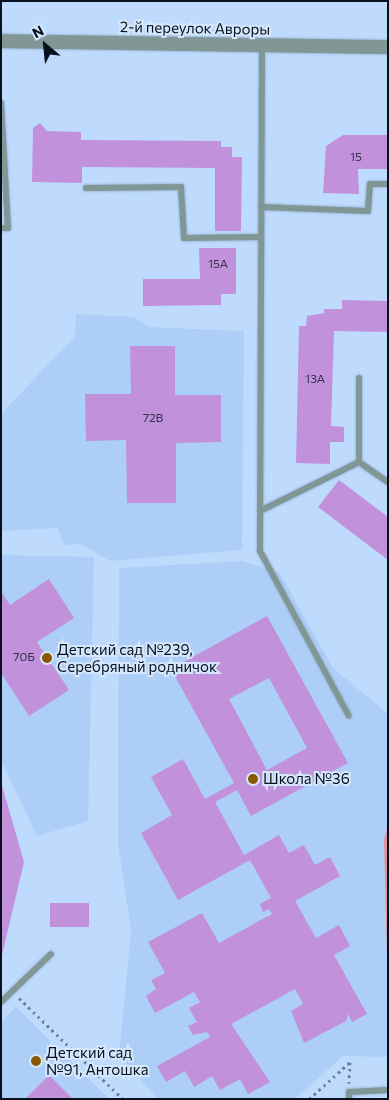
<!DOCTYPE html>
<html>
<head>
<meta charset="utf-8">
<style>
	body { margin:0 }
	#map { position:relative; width:389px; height:1100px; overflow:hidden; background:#bedbfe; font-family:Commissioner,sans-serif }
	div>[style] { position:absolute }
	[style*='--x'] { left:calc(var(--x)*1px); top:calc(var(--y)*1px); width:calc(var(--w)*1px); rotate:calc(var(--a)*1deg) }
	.built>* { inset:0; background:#adcef7 }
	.green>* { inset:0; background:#e49099 }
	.building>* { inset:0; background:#c191dc; transform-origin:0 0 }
	.path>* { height:3px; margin-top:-1.5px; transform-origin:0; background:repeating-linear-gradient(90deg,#6c8099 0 2.5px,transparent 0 6.5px) }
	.roads { filter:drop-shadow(0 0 1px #9db7d6) drop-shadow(0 0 1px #9db7d6) }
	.service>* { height:6px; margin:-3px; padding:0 3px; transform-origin:3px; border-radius:3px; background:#809796 }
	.tertiary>* { height:14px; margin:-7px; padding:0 7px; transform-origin:7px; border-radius:7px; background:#809796 }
	.dots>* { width:14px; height:14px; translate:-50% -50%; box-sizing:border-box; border:2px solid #d5e7fc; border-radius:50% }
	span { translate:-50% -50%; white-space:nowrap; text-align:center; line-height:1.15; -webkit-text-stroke:4px #d5e7fc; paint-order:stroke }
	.number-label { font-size:12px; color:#36314d }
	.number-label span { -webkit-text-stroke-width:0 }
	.street-label { font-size:15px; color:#07111d }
	.poi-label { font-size:15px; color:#07111d }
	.left { translate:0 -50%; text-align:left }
	.frame { position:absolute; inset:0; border:2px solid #07111d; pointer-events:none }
	.north { position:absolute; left:20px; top:20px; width:50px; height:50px; -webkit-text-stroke:4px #d5e7fc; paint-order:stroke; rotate:332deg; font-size:14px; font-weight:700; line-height:20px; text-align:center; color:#07111d }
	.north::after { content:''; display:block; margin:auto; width:18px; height:22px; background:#07111d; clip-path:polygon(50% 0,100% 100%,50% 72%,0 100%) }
</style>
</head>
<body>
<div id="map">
	<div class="built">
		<div style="clip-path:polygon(76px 314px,134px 317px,149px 327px,244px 331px,242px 550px,110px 561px,81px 544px,64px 545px,58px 528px,1px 531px,1px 414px,75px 336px)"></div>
		<div style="clip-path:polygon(1px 555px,94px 557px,88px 821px,37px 836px,1px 760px)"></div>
		<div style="clip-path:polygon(242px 561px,279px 572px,333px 668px,388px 714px,388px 1057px,343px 1056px,295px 1099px,158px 1099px,119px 1055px,131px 930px,118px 844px,119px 568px)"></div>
		<div style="clip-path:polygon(16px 1007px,109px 1099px,1px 1099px,1px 1022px)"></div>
	</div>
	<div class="green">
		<div style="clip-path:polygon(388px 825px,388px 995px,384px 840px)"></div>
	</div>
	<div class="building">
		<div style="clip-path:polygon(40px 123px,47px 131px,81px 132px,81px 140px,221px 141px,221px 147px,232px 147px,232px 157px,242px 157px,241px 231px,215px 231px,215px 168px,82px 167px,82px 183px,32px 182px,33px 128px)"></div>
		<div style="clip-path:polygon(343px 135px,388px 135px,388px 169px,358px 169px,359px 194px,323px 193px,326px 146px)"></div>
		<div style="clip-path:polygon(199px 248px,236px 248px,236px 294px,221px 294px,221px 305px,143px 306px,143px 279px,200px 279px)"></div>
		<div style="clip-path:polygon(342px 300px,388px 301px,388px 332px,334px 331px,331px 426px,344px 427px,344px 442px,330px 442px,330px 464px,296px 463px,299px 326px,306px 326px,307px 316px,324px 313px,324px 309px,342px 309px)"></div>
		<div style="clip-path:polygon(130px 346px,175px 346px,175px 395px,221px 395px,221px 442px,176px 443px,176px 503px,127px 503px,126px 440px,86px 441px,85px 394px,131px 394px)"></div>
		<div style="clip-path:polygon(339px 480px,388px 517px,388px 560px,318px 507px)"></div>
		<div style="clip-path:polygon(49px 579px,74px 618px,37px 642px,69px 690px,29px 716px,1px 673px,1px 591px,10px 605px)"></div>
		<div style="clip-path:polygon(evenodd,267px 616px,348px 763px,251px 816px,237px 790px,215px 802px,244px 855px,279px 835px,289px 853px,304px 845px,315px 865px,330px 857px,340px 876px,295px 901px,316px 938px,339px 925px,350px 946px,334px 955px,367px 1014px,352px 1022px,348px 1014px,346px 1021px,304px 1043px,291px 1011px,303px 1004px,295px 989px,231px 1024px,270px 1082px,248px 1094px,240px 1079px,220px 1090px,212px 1076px,194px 1087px,185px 1071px,166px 1082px,157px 1066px,210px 1037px,207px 1032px,193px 1035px,188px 1026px,197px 1022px,189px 1008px,200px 1002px,194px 992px,155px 1013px,146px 996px,156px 989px,151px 980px,165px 973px,148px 942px,202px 913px,219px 943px,272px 914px,269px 909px,263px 912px,260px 904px,271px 898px,250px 860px,178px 900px,141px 833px,172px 815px,151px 777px,183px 759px,205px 799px,234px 783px,171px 669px,267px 616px,269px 678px,307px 748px,267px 770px,229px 699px,269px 678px)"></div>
		<div style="clip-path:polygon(1px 782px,24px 862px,2px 955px,1px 955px)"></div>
		<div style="left:50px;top:903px;width:39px;height:24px"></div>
		<div style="clip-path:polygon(49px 1075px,73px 1099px,25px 1099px)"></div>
	</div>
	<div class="path">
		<div style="--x:19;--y:998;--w:145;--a:44.2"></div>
		<div style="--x:309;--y:1099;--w:55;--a:-42.1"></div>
		<div style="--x:350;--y:1062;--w:21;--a:93"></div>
	</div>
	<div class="roads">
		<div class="service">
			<div style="--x:262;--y:45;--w:506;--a:90.23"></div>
			<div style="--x:260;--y:551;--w:187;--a:61.7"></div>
			<div style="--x:1;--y:103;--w:125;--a:86.8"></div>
			<div style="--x:8;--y:228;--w:7;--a:180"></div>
			<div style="--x:86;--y:188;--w:95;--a:-0.6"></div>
			<div style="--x:181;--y:187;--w:51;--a:86.6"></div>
			<div style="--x:184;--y:238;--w:77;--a:-0.7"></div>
			<div style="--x:261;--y:207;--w:107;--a:2.1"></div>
			<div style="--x:368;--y:211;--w:27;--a:-86"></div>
			<div style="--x:370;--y:184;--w:18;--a:0"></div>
			<div style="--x:359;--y:378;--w:84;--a:90"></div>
			<div style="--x:260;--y:511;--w:110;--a:-26.3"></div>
			<div style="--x:359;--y:462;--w:35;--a:35"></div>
			<div style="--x:1;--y:1002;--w:69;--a:-43.8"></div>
			<div style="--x:349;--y:1099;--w:7;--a:-90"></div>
			<div style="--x:349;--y:1092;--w:39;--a:-3"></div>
		</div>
		<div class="tertiary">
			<div style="--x:1;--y:41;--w:387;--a:0.9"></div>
		</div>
	</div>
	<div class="dots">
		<div style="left:47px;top:658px;background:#895900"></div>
		<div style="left:253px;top:779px;background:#895900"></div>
		<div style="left:36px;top:1061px;background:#895900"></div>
	</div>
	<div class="number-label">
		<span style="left:356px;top:157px">15</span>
		<span style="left:218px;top:264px">15А</span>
		<span style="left:315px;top:379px">13А</span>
		<span style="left:153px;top:418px">72В</span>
		<span style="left:24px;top:657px">70Б</span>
	</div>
	<div class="street-label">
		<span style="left:195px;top:28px;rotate:1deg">2-й переулок Авроры</span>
	</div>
	<div class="poi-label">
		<span class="left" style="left:57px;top:658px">Детский сад №239,<br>Серебряный родничок</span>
		<span class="left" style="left:263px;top:779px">Школа №36</span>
		<span class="left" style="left:46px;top:1061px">Детский сад<br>№91, Антошка</span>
	</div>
	<div class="frame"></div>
	<div class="north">N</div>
</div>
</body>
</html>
